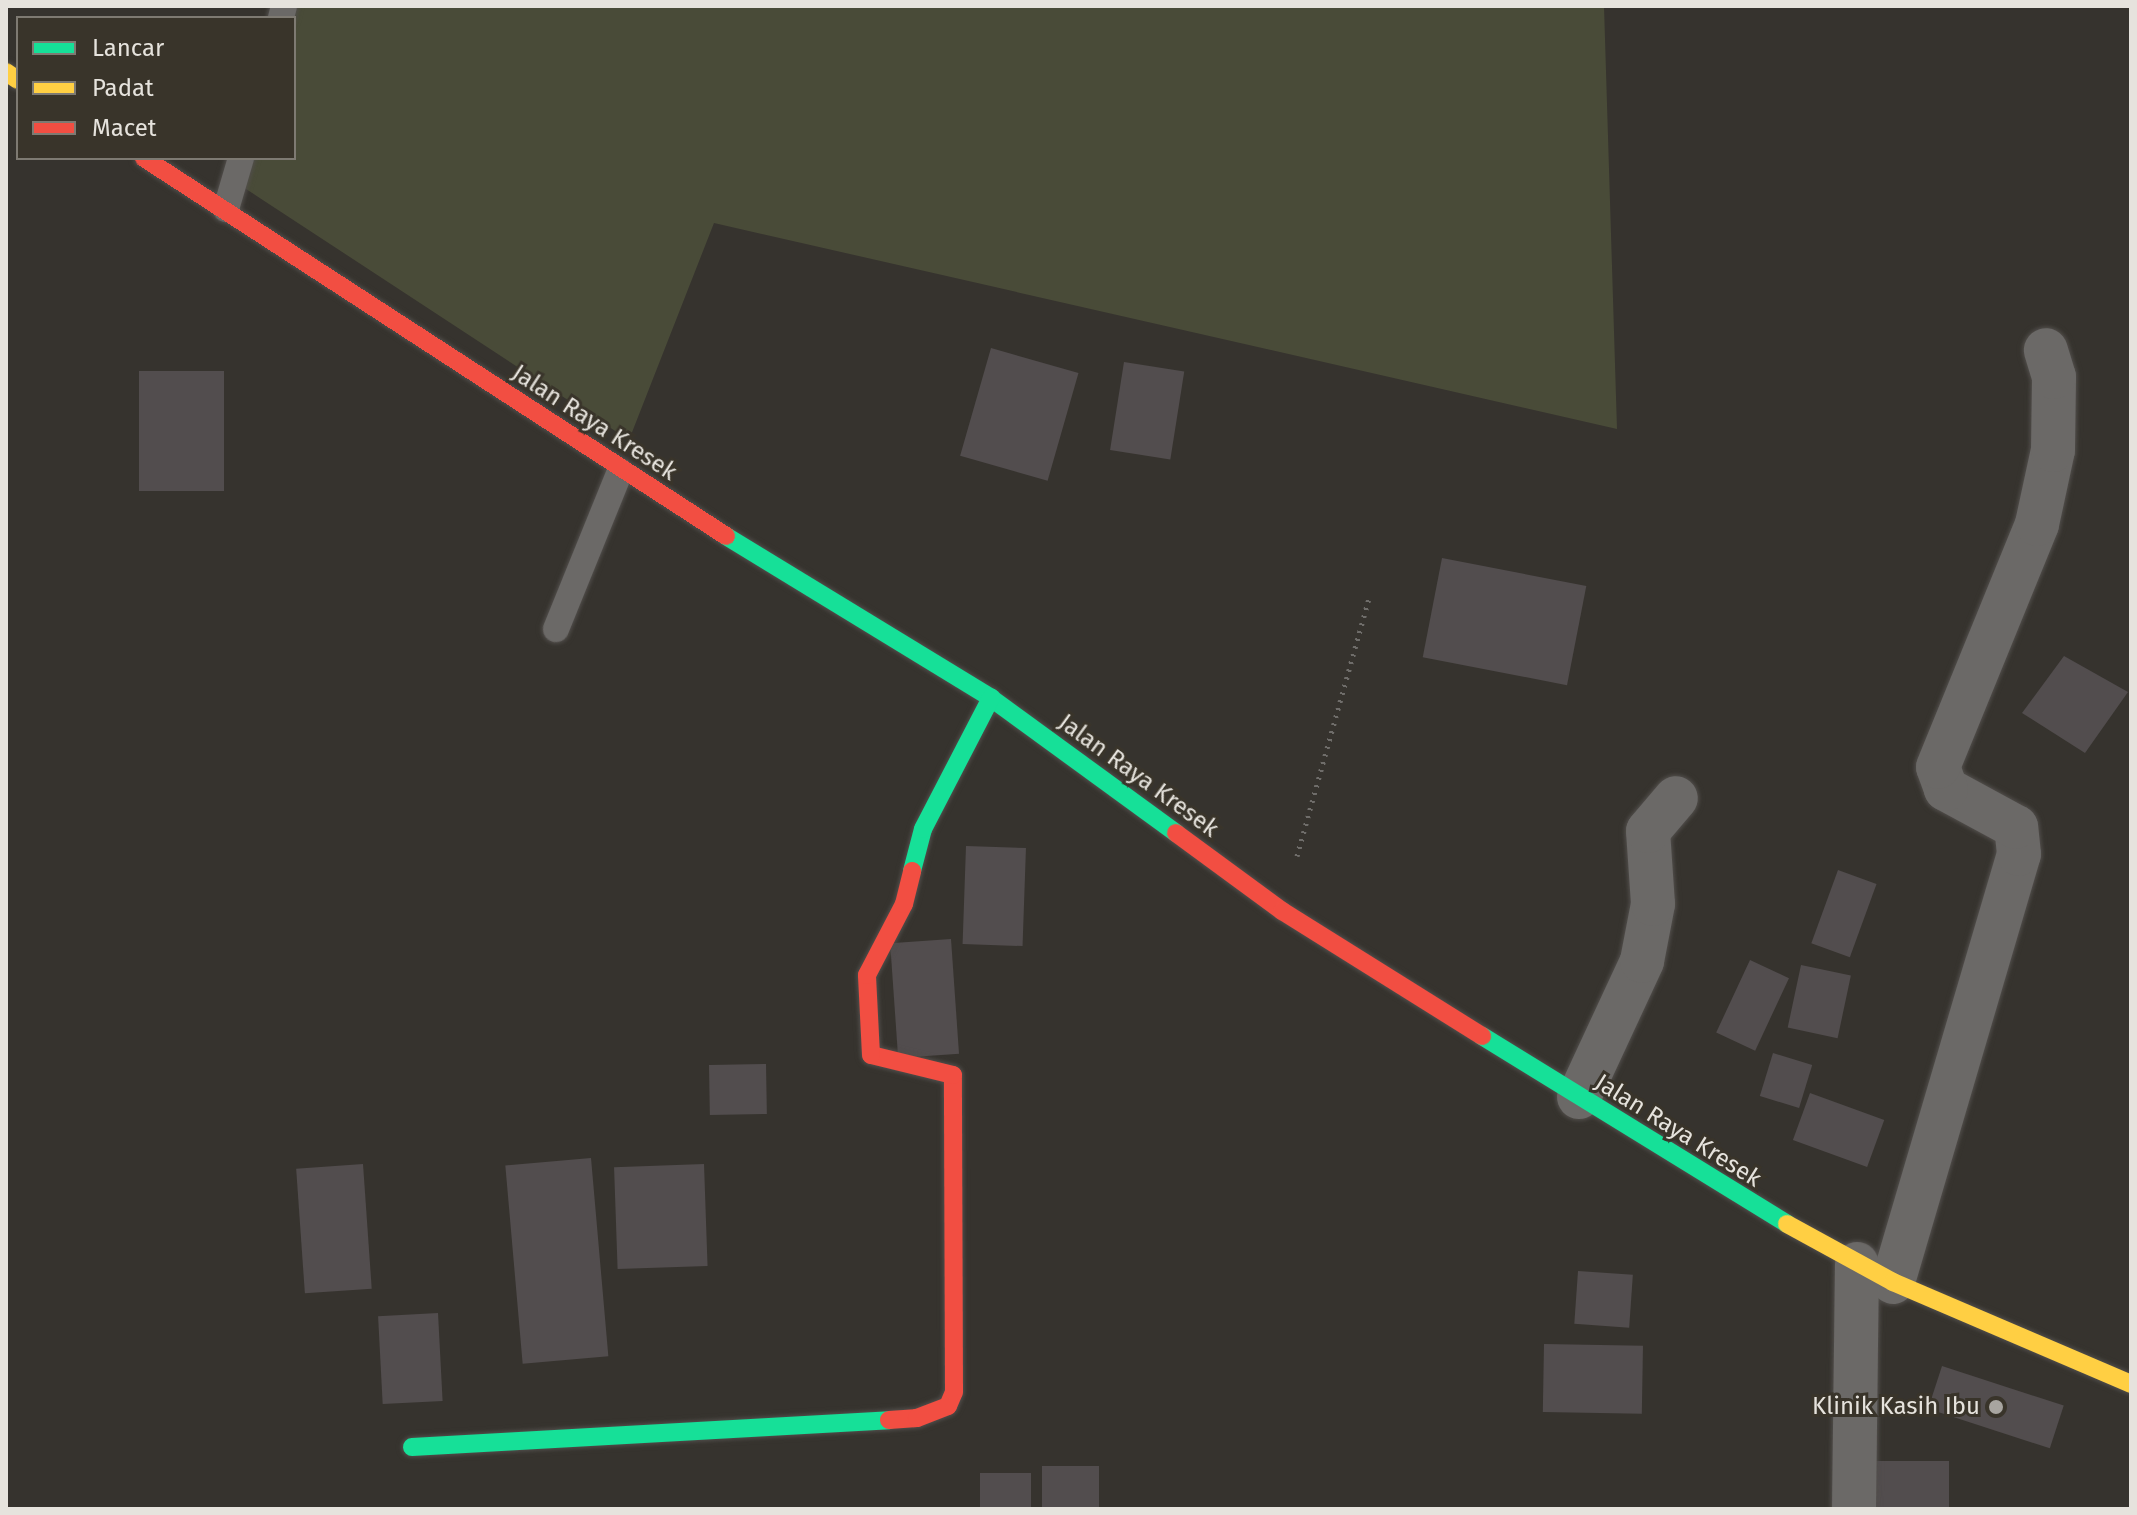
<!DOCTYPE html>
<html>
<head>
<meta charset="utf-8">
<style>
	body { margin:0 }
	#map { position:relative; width:2137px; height:1515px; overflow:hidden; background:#36332e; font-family:"Fira Sans",sans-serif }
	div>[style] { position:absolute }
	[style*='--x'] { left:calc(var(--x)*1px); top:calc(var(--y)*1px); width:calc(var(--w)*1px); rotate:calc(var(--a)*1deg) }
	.green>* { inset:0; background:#494b38 }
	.building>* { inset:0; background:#524d4e; transform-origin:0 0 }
	.path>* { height:5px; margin-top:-2.5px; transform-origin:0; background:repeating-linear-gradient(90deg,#6f6d6a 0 2px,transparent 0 8px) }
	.roads { filter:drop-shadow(0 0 2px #514e4b) drop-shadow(0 0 2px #514e4b) }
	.lane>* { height:26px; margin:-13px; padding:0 13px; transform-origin:13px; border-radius:13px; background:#6b6967 }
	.street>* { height:44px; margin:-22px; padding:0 22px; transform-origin:22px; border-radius:22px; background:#6b6967 }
	.fast>* { height:18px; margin:-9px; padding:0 9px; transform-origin:9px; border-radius:9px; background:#16e098 }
	.slow>* { height:18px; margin:-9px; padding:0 9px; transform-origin:9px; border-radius:9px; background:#ffcf43 }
	.jam>* { height:18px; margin:-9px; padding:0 9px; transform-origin:9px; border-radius:9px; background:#f24e42 }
	.dots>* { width:22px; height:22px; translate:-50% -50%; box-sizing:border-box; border:4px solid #39342a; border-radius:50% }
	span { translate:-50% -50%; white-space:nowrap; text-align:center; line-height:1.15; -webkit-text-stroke:6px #39342a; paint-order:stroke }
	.street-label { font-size:24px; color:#e6e3dd }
	.poi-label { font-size:24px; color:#e6e3dd }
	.right { translate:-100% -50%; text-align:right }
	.frame { position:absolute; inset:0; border:8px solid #e6e3dd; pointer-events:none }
	.legend { position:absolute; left:16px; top:16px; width:280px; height:144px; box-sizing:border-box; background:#39342a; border:2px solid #7e7a72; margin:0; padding:10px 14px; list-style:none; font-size:24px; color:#e6e3dd }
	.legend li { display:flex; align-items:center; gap:16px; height:40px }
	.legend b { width:40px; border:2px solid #7e7a72 }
</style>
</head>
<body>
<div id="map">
	<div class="green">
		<div style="clip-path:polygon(284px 6px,1604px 6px,1617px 429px,714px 223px,629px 440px,240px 185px,247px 158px,294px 158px,294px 18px)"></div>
	</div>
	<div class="building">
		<div style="left:991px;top:348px;width:91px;height:112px;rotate:16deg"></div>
		<div style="left:1124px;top:362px;width:61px;height:89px;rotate:9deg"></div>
		<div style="left:139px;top:371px;width:85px;height:120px"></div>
		<div style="left:1442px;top:558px;width:147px;height:101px;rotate:11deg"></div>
		<div style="clip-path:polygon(2064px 656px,2128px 692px,2085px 753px,2022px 713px)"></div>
		<div style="left:966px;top:846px;width:60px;height:98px;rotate:2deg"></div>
		<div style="left:1838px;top:870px;width:41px;height:78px;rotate:20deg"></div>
		<div style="left:951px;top:939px;width:115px;height:61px;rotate:86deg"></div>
		<div style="left:1750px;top:960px;width:43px;height:80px;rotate:25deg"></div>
		<div style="left:1801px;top:965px;width:51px;height:64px;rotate:12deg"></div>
		<div style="left:1773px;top:1053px;width:41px;height:45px;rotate:17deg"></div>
		<div style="left:766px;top:1064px;width:50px;height:57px;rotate:89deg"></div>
		<div style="left:1810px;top:1093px;width:79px;height:50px;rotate:20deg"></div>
		<div style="left:591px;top:1158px;width:199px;height:86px;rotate:85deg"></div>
		<div style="left:363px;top:1164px;width:125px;height:67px;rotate:86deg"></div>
		<div style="left:704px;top:1164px;width:102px;height:90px;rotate:88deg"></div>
		<div style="left:1578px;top:1271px;width:55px;height:53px;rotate:4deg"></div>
		<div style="left:438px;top:1313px;width:88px;height:60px;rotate:87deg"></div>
		<div style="left:1544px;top:1344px;width:99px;height:68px;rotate:1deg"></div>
		<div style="left:1942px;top:1366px;width:128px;height:45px;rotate:18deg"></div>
		<div style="left:1856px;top:1461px;width:93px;height:48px"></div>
		<div style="left:1099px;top:1466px;width:43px;height:57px;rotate:90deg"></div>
		<div style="left:980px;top:1473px;width:51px;height:36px"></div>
	</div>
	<div class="path">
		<div style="--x:1297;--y:856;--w:271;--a:-74.4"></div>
	</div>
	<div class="roads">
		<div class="lane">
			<div style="--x:281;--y:18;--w:12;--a:-76"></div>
			<div style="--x:226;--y:209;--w:53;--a:-73.6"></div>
			<div style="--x:556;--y:629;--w:170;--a:-67.9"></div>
		</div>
		<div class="street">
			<div style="--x:1579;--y:1097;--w:150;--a:-65.1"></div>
			<div style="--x:1642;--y:961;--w:58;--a:-79.1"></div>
			<div style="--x:1653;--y:904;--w:73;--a:-93.9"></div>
			<div style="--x:1648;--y:831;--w:43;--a:-49.7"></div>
			<div style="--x:1893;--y:1282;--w:446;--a:-73.6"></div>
			<div style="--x:2019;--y:854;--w:27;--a:-96"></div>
			<div style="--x:2016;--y:827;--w:80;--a:-151.5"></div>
			<div style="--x:1946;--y:789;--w:23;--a:-110"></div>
			<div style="--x:1938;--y:767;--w:262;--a:-67.8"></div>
			<div style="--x:2037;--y:524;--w:76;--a:-77.8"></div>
			<div style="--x:2053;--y:450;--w:73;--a:-89.2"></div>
			<div style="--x:2054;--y:377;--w:28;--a:-107"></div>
			<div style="--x:1854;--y:1509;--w:245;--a:-89.3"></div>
		</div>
		<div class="fast">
			<div style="--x:726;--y:536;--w:311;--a:31.4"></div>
			<div style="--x:991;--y:698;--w:229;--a:36.1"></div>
			<div style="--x:912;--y:871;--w:43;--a:-75.3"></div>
			<div style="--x:923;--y:829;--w:148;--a:-62.6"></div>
			<div style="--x:1482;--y:1036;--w:358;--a:31.6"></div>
			<div style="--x:412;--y:1447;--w:478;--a:-3.2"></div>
		</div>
		<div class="slow">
			<div style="--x:6;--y:72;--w:14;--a:34"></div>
			<div style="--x:1787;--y:1224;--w:121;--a:28.7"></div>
			<div style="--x:1893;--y:1282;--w:259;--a:23.2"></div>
		</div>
		<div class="jam">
			<div style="--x:144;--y:158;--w:694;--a:33"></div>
			<div style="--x:1176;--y:833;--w:132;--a:36.3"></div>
			<div style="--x:1282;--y:911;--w:236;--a:32"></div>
			<div style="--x:889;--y:1420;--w:28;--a:-4"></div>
			<div style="--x:917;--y:1418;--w:33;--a:-21"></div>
			<div style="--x:948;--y:1406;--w:15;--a:-67"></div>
			<div style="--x:954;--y:1392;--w:317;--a:-90.2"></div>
			<div style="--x:953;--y:1075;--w:84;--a:-166.3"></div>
			<div style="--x:871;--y:1055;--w:80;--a:-92.9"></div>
			<div style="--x:867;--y:975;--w:80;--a:-62.5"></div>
			<div style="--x:904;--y:904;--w:34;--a:-76"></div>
		</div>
	</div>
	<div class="dots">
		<div style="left:1996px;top:1407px;background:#a8a5a0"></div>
	</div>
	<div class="street-label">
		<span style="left:594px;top:423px;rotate:33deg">Jalan Raya Kresek</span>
		<span style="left:1138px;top:776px;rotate:36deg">Jalan Raya Kresek</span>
		<span style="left:1678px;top:1131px;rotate:32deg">Jalan Raya Kresek</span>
	</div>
	<div class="poi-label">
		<span class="right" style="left:1980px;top:1407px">Klinik Kasih Ibu</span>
	</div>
	<div class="frame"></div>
	<ul class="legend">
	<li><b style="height:10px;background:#16e098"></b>Lancar</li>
	<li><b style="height:10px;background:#ffcf43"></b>Padat</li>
	<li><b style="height:10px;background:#f24e42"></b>Macet</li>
	</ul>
</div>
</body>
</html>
